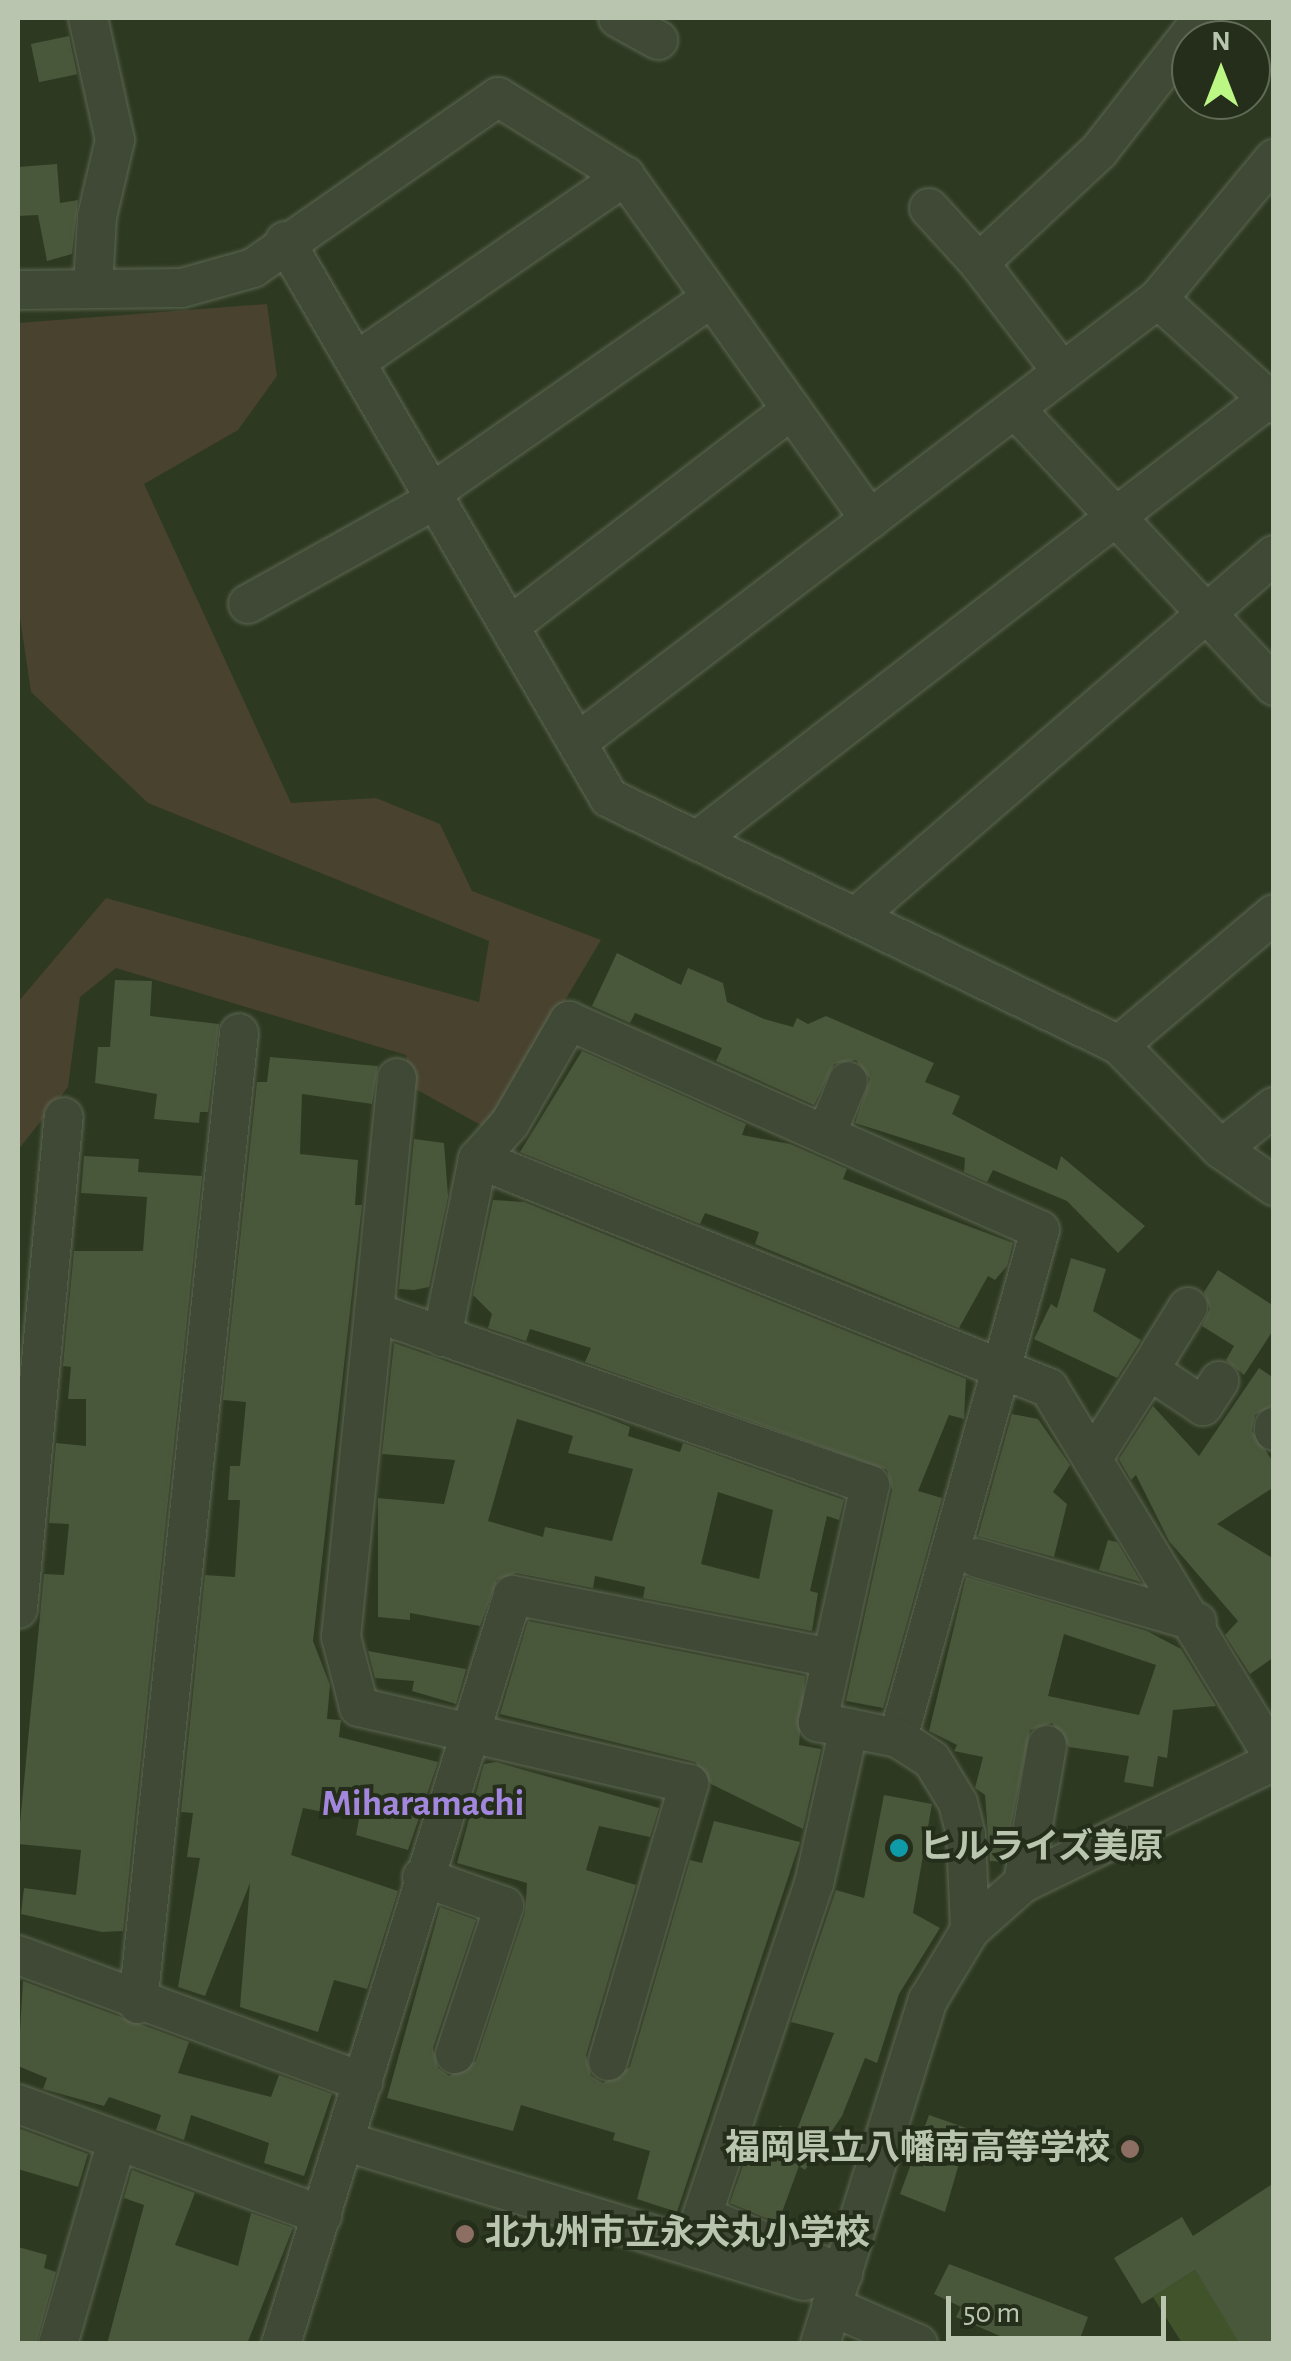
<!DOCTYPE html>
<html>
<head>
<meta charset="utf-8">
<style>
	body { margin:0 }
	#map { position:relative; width:1291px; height:2361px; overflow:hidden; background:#2e3921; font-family:"Alegreya Sans","Noto Sans JP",sans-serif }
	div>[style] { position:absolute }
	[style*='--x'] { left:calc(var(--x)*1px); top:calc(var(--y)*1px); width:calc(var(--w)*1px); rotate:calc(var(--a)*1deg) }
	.green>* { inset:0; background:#48422e }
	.water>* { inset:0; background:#40532b }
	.building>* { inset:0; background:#49573a; transform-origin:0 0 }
	.roads { filter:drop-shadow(0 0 2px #5d6753) drop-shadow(0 0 2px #5d6753) }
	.minor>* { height:38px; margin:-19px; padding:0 19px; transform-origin:19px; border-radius:19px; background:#3f4935 }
	.dots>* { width:28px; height:28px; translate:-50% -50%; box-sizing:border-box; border:5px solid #242e1a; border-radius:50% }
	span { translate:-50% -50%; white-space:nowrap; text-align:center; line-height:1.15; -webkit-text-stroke:8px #242e1a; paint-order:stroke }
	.poi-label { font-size:35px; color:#bac5b0; font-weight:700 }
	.left { translate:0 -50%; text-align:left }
	.right { translate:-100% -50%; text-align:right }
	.neighbourhood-label { font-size:38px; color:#a386dd; font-weight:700 }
	.frame { position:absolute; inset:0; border:20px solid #bac5b0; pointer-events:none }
	.north { position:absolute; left:1171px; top:20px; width:100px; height:100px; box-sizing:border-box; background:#242e1a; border:2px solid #606a56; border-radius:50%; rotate:0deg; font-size:28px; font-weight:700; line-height:40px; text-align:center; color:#bac5b0 }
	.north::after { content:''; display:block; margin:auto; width:35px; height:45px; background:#bcf684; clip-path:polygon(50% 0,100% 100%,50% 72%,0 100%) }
	.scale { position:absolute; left:946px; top:2296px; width:220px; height:45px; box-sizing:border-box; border:5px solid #bac5b0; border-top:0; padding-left:12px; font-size:30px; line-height:35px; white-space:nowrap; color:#bac5b0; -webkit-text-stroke:8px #242e1a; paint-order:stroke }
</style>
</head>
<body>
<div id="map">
	<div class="green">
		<div style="clip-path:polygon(267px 304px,277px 376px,238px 430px,144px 484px,291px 803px,376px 798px,440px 824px,472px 891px,601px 940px,488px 1129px,410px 1086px,406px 1055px,116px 968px,80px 997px,68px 1087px,18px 1150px,18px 1002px,106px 898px,479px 1002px,489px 941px,148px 803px,31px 692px,18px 605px,18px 323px)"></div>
	</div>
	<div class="water">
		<div style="clip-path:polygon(1195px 2270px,1241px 2343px,1182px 2343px,1153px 2297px)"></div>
	</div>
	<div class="building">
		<div style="left:69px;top:36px;width:39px;height:39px;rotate:78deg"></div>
		<div style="clip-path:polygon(57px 164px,60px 203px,78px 200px,72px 254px,47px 261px,38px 215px,18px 216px,18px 167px)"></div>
		<div style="clip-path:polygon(617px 953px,681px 985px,688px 968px,723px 983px,727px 1002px,764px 1019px,793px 1027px,797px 1018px,808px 1024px,826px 1016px,934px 1063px,925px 1082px,960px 1096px,952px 1114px,1057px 1170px,1061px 1156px,1145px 1226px,1118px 1253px,1067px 1201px,993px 1170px,987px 1182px,964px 1172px,965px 1158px,855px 1123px,870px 1079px,856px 1060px,834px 1064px,814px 1105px,716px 1061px,722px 1048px,635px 1013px,630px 1023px,592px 1006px)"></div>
		<div style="clip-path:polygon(115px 980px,152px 981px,150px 1016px,219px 1024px,208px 1112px,200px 1112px,199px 1123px,154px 1119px,157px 1094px,95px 1083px,98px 1047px,110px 1047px)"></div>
		<div style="clip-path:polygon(582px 1051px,746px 1124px,742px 1135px,790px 1144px,847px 1169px,843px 1179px,1013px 1243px,1007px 1266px,995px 1280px,988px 1276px,959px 1328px,755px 1244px,759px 1232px,705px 1213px,700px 1224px,520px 1152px)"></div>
		<div style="clip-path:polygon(270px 1057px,378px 1066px,372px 1104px,302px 1094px,300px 1154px,358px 1160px,355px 1205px,362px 1205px,313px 1641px,330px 1685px,327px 1719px,341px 1720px,339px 1737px,438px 1762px,408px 1850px,356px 1835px,359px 1819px,303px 1808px,291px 1855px,398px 1891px,367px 1989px,334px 1980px,318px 2032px,240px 2007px,250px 1883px,205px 1996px,178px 1987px,200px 1858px,187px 1857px,193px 1813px,181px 1812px,205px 1575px,235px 1577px,240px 1500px,228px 1500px,230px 1466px,240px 1466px,246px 1402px,223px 1400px,257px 1082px,267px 1082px)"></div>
		<div style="clip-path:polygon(414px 1139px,444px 1143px,448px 1196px,429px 1287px,414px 1290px,399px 1289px)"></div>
		<div style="clip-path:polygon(84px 1156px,139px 1159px,138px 1172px,202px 1176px,123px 1931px,102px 1932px,21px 1914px,24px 1888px,76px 1895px,81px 1850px,18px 1844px,44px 1574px,64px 1575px,69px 1524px,49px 1523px,56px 1443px,86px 1446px,86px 1399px,68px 1399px,71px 1367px,63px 1366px,74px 1251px,143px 1251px,147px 1197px,81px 1193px)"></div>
		<div style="clip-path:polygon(493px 1200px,524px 1202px,966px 1379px,964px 1419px,949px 1415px,918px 1491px,942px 1498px,883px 1708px,846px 1701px,892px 1490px,887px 1470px,585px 1362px,591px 1348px,530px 1329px,526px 1341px,488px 1328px,492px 1314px,473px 1295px)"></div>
		<div style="clip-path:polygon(1071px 1258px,1106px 1269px,1093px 1311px,1141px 1340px,1117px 1378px,1034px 1339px,1051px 1304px,1057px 1308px)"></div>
		<div style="clip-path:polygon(1218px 1270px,1274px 1306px,1274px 1329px,1244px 1375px,1226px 1360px,1234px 1346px,1202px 1326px,1210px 1309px,1204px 1292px)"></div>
		<div style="clip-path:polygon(evenodd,394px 1343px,603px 1416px,630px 1427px,628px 1436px,680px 1452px,683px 1443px,844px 1500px,839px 1520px,827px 1516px,810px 1591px,818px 1593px,812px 1631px,643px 1598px,645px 1587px,595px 1576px,593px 1588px,516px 1573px,497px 1580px,480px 1626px,410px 1613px,410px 1620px,378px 1617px,378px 1498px,444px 1504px,455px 1460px,382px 1454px,394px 1343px,517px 1419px,573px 1436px,568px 1453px,633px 1469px,612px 1541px,545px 1527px,543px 1537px,488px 1521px,517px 1419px,394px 1343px,718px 1492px,773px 1510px,759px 1579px,701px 1564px,718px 1492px)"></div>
		<div style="clip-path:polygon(1259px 1368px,1274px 1378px,1274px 1405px,1255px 1415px,1252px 1431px,1274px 1463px,1274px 1487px,1217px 1524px,1274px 1559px,1274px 1657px,1250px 1674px,1225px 1635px,1238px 1621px,1169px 1541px,1136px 1475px,1131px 1480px,1119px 1459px,1153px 1406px,1199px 1456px)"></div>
		<div style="clip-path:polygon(1012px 1414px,1038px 1419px,1070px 1465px,1053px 1492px,1067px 1504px,1054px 1557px,978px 1536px)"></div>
		<div style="clip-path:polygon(1108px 1540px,1117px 1542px,1141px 1582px,1099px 1570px)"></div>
		<div style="clip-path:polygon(evenodd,966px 1577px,1147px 1631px,1181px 1649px,1216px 1706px,1173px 1710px,1167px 1758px,1158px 1756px,1153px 1787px,1124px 1782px,1129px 1756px,1069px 1747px,1052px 1723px,1030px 1730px,1004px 1862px,990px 1861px,985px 1795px,975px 1788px,983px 1757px,954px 1751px,957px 1745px,929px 1731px,966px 1577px,1064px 1634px,1156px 1665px,1139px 1715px,1048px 1696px,1064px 1634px)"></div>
		<div style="clip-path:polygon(528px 1621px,805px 1676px,799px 1745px,821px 1749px,803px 1829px,711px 1784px,695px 1762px,500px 1714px)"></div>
		<div style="clip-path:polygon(368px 1651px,466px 1669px,456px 1704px,412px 1691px,414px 1681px,375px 1678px)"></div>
		<div style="clip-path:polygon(496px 1762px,659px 1808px,650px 1837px,599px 1826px,586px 1870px,636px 1885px,586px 2055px,591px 2076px,603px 2083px,630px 2067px,690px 1860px,702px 1863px,714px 1821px,800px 1842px,677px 2212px,637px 2199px,650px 2151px,613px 2140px,615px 2133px,521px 2105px,513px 2131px,387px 2098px,440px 1907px,476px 1920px,433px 2048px,438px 2068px,449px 2076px,476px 2061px,525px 1913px,527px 1883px,457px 1863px,484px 1764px)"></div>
		<div style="clip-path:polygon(884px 1795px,932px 1804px,913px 1913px,940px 1928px,899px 1994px,877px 2063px,865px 2058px,842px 2116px,805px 2170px,799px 2166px,778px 2223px,730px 2203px,747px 2154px,760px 2159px,780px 2125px,795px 2135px,834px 2033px,791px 2022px,836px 1890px,864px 1898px)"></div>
		<div style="clip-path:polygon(23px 1981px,189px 2042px,178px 2073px,271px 2097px,279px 2075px,332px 2094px,304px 2176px,264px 2163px,269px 2143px,191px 2115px,184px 2140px,156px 2130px,161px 2115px,109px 2097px,104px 2106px,43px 2089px,47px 2078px,18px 2066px)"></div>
		<div style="clip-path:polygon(929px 2115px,969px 2129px,945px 2212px,900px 2194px)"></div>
		<div style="clip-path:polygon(18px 2128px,88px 2154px,78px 2187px,18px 2169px)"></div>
		<div style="clip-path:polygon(132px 2170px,195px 2193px,175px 2245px,238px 2266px,251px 2213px,293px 2228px,247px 2344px,107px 2344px,144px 2205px,124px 2198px)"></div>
		<div style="clip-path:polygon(1274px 2183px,1274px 2344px,1240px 2344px,1195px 2270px,1142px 2304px,1114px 2258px,1182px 2217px,1193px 2236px)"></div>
		<div style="clip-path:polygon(18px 2247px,47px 2255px,44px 2268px,56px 2272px,36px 2344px,18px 2344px)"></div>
		<div style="clip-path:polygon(949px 2264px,1088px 2317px,1078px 2344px,1025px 2336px,1022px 2344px,997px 2344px,1000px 2336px,956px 2317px,961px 2307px,934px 2294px)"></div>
	</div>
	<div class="roads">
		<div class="minor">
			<div style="--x:88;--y:18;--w:125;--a:77.5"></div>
			<div style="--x:115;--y:140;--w:79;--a:103.2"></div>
			<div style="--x:97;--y:217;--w:70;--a:93.3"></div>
			<div style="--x:618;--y:18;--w:46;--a:28.8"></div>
			<div style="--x:929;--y:208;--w:74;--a:47.7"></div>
			<div style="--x:285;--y:241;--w:644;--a:59.81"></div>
			<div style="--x:609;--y:798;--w:567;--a:25.84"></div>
			<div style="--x:1119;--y:1045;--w:146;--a:45.6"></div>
			<div style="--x:1221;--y:1149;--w:65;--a:34.9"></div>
			<div style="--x:18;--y:290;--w:164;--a:-0.7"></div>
			<div style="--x:182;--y:288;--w:74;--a:-15.7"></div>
			<div style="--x:253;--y:268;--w:299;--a:-34.9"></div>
			<div style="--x:498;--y:97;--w:150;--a:31.9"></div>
			<div style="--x:625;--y:176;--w:422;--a:54.5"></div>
			<div style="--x:1158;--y:299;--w:182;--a:-50.4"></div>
			<div style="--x:357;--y:361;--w:326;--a:-34.6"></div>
			<div style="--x:1061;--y:370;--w:135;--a:-127.5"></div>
			<div style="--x:979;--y:263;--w:164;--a:-43"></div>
			<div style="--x:1099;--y:151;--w:169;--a:-52"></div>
			<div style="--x:1016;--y:410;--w:378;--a:46.9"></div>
			<div style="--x:433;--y:492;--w:339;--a:-34.9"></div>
			<div style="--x:248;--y:604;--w:216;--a:-29.1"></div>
			<div style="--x:511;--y:625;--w:354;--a:-37.5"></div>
			<div style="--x:578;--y:742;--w:730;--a:-37.37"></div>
			<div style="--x:1158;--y:299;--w:156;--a:42.2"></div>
			<div style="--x:699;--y:839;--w:719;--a:-37.71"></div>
			<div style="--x:858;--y:915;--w:550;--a:-40.87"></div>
			<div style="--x:1119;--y:1045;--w:203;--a:-40.2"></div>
			<div style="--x:826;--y:1135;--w:58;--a:-67.8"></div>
			<div style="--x:1221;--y:1149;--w:68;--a:-38.4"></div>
			<div style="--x:478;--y:1159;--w:615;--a:21.85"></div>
			<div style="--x:1049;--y:1388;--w:433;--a:58.7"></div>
			<div style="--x:374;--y:1312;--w:235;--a:-84.4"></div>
			<div style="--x:442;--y:1337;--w:182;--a:-78.6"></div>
			<div style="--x:478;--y:1159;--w:48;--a:-48.4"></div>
			<div style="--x:510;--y:1123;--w:118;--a:-60"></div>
			<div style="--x:569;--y:1021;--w:515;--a:23.93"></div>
			<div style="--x:1040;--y:1230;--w:527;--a:105.62"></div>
			<div style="--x:1149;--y:1370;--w:74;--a:-58.2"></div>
			<div style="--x:1274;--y:1427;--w:4;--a:90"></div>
			<div style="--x:1093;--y:1458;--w:104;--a:-57.5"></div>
			<div style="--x:1149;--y:1370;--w:65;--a:33.7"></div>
			<div style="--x:1203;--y:1406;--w:30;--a:-57"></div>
			<div style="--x:977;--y:1558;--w:229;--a:16.2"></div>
			<div style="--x:18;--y:1609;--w:494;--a:-84.7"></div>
			<div style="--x:422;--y:1877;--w:87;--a:19.5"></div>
			<div style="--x:504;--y:1906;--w:156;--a:108.3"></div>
			<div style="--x:1023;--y:1883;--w:140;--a:-80.1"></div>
			<div style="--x:18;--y:1955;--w:368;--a:20.2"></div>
			<div style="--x:138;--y:2004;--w:976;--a:-84.06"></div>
			<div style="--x:608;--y:2061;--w:289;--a:-73.7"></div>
			<div style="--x:689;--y:1784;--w:339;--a:-166.9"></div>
			<div style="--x:359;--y:1707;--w:72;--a:-104.4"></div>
			<div style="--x:341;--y:1637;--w:327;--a:-84.2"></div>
			<div style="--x:374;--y:1312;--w:525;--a:19.23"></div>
			<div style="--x:870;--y:1485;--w:243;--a:102.4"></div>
			<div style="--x:818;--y:1722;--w:82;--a:11.3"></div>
			<div style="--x:898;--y:1738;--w:40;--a:32.9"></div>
			<div style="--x:932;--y:1760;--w:50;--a:58.8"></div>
			<div style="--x:958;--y:1803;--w:33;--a:76"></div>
			<div style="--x:966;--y:1835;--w:95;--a:87.6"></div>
			<div style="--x:18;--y:2104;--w:324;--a:20.1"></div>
			<div style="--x:347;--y:2142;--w:478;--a:16.9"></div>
			<div style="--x:843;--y:2274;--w:152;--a:-157.6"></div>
			<div style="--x:702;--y:2216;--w:350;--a:-71.4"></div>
			<div style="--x:814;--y:1884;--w:160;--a:-77.4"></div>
			<div style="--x:831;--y:2306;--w:95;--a:23.6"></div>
			<div style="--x:58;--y:2344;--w:207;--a:-73.8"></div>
			<div style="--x:281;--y:2344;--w:784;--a:-72.79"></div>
			<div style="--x:513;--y:1595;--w:324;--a:11.2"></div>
			<div style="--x:820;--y:2344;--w:361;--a:-72.6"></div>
			<div style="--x:928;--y:2000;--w:82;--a:-59"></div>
			<div style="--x:970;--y:1930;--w:71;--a:-41.6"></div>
			<div style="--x:1023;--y:1883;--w:279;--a:-25.9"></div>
		</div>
	</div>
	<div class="dots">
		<div style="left:899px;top:1848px;background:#0f9aa8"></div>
		<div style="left:1130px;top:2149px;background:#8d6e63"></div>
		<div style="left:465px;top:2234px;background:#8d6e63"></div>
	</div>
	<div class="poi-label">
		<span class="left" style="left:919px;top:1848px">ヒルライズ美原</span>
		<span class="right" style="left:1110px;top:2149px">福岡県立八幡南高等学校</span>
		<span class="left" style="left:485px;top:2234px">北九州市立永犬丸小学校</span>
	</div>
	<div class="neighbourhood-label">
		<span style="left:423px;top:1805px">Miharamachi</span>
	</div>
	<div class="frame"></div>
	<div class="north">N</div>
	<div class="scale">50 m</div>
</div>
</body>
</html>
